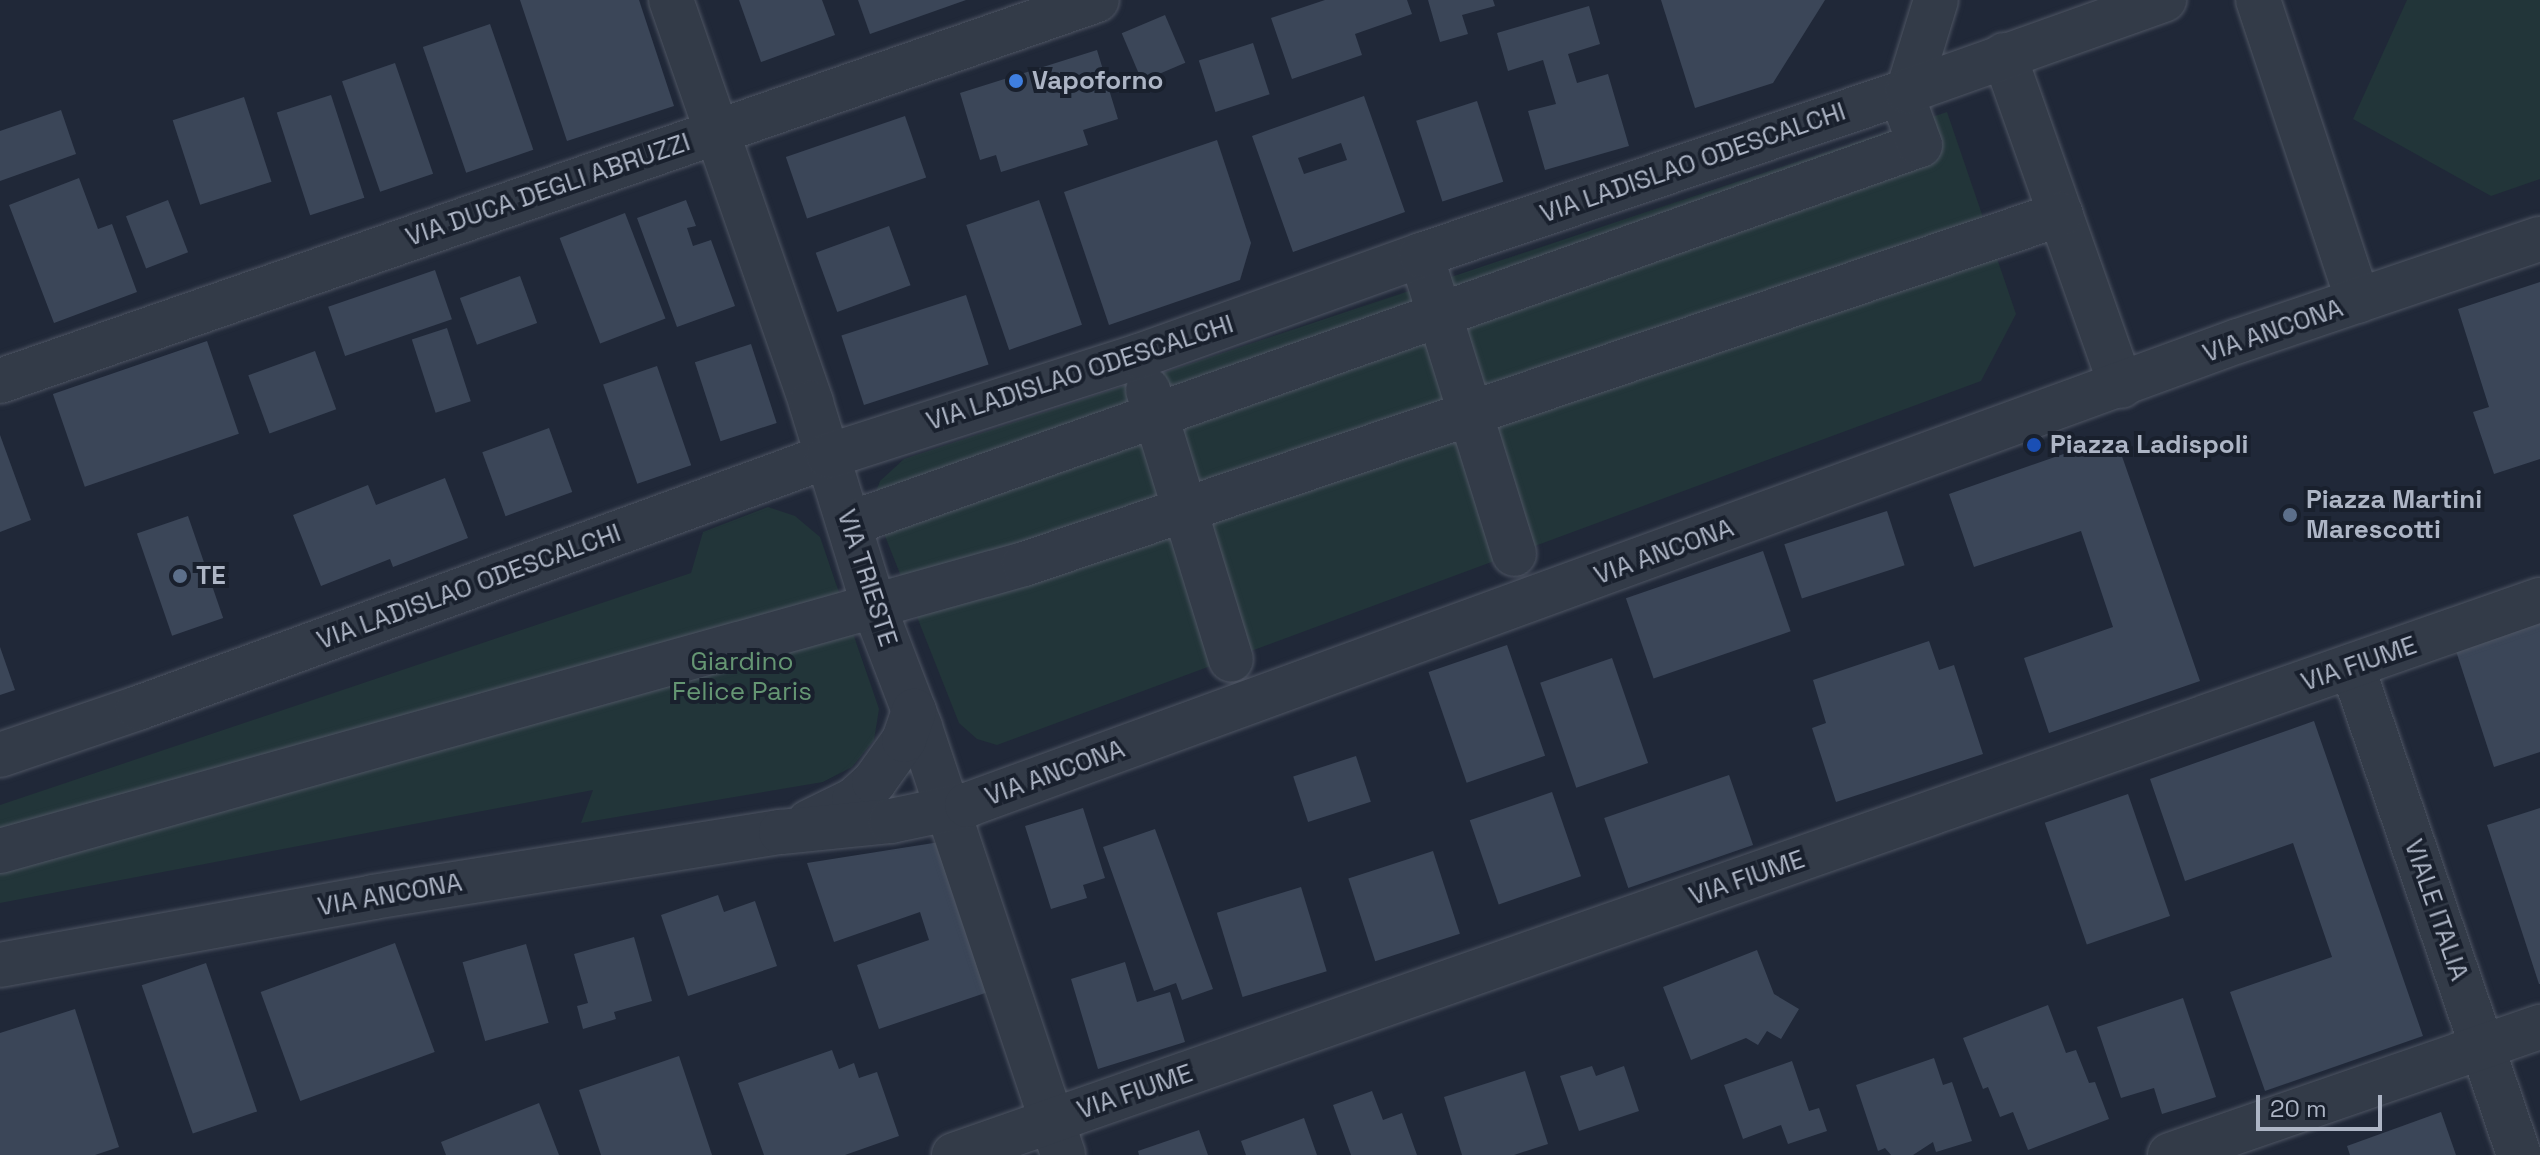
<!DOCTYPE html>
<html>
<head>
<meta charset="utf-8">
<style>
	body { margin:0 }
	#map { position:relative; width:2540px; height:1155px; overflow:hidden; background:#202838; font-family:"Space Grotesk",sans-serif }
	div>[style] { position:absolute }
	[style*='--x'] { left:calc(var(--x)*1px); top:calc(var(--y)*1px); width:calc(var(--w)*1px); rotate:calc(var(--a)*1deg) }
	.green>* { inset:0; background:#223539 }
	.building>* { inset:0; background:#3b4658; transform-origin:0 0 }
	.roads { filter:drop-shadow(0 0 2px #4e5563) drop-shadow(0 0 2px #4e5563) }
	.minor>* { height:44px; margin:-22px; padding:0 22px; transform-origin:22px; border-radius:22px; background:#333b48 }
	.dots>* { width:22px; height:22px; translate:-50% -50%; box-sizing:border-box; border:4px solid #19202d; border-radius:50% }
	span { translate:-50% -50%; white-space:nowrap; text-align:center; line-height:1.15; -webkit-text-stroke:8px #19202d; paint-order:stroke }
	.poi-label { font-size:26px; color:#adb5c5; font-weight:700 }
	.left { translate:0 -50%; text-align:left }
	.street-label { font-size:26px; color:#adb5c5 }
	.park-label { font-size:26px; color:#659673 }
	.scale { position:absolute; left:2256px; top:1095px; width:126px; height:36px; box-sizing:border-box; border:4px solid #adb5c5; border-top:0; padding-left:10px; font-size:24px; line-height:28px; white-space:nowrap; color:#adb5c5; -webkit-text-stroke:6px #19202d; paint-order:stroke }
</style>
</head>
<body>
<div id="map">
	<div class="green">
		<div style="clip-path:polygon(2407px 0,2540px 0,2540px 179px,2491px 196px,2353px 119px)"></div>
		<div style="clip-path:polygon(1947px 112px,2016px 314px,1981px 381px,997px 745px,977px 739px,959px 723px,872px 503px,880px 481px,904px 459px)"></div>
		<div style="clip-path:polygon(768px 507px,795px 516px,820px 537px,879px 709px,874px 740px,852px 767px,823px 782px,581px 823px,593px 790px,0 903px,0 805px,691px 573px,703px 532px)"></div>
	</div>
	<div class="building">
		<div style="clip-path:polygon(520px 0,639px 0,674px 106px,567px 141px)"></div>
		<div style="clip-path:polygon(739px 0,822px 0,835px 35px,761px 62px)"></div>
		<div style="clip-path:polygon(858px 0,966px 0,870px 34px)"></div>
		<div style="clip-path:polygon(1325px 0,1407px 0,1412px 14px,1355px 34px,1362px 55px,1292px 79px,1271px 18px)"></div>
		<div style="clip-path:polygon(1428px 0,1493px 0,1495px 6px,1462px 15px,1468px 34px,1440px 42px)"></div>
		<div style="clip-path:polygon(1661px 0,1825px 0,1773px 83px,1695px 108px)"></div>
		<div style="clip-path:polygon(1589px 6px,1600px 44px,1568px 54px,1577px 83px,1608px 74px,1629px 146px,1545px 170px,1528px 111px,1556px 104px,1543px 60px,1508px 71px,1497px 33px)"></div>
		<div style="left:1165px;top:15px;width:52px;height:47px;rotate:67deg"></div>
		<div style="left:490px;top:24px;width:133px;height:71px;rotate:71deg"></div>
		<div style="left:1253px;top:43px;width:54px;height:57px;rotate:72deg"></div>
		<div style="clip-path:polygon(1097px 50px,1118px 119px,1083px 130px,1088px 145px,1001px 172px,996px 155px,980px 160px,960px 93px)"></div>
		<div style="left:395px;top:63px;width:117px;height:56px;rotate:71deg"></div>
		<div style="left:331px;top:95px;width:108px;height:57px;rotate:72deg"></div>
		<div style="clip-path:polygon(evenodd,1364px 96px,1405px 212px,1293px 252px,1252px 136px,1364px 96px,1341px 143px,1347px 160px,1304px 174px,1298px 158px,1341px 143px)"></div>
		<div style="left:244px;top:97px;width:89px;height:75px;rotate:72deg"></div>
		<div style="left:1477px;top:101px;width:85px;height:64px;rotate:72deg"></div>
		<div style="clip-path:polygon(61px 110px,76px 154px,0 181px,0 131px)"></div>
		<div style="left:905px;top:116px;width:65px;height:126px;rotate:71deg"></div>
		<div style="clip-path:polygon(1217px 140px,1251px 243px,1240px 280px,1109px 325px,1064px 192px)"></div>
		<div style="clip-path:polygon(79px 178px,98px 229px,112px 224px,137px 292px,54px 323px,9px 205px)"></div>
		<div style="left:168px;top:200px;width:56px;height:45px;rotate:69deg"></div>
		<div style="clip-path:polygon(686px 200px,696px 226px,687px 228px,693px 246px,711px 240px,735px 306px,677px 327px,637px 218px)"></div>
		<div style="left:1039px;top:200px;width:132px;height:77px;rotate:71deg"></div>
		<div style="left:625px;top:213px;width:113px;height:70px;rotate:69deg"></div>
		<div style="left:889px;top:226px;width:63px;height:78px;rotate:70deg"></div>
		<div style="left:435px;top:270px;width:52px;height:113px;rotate:71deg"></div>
		<div style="left:520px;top:276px;width:50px;height:64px;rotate:70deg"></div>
		<div style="clip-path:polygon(2540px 282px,2540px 459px,2494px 474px,2473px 412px,2489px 407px,2458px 309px)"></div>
		<div style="left:966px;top:295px;width:73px;height:131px;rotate:72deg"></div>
		<div style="left:447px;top:328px;width:77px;height:37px;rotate:72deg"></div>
		<div style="left:207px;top:341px;width:98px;height:163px;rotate:71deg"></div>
		<div style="left:751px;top:344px;width:83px;height:59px;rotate:72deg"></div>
		<div style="left:315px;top:351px;width:62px;height:71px;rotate:70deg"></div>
		<div style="left:657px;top:366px;width:105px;height:57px;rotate:71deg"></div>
		<div style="left:549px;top:428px;width:68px;height:71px;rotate:70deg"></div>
		<div style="clip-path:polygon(0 435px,31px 520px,0 532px)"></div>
		<div style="clip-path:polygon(2115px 436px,2200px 681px,2049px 733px,2024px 658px,2113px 627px,2081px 531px,1974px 567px,1949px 494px)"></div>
		<div style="clip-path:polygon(445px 478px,468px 538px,393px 567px,390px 559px,321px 586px,293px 515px,368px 485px,376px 505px)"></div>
		<div style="left:1887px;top:511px;width:57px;height:108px;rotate:72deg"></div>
		<div style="left:188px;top:516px;width:108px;height:54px;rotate:71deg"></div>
		<div style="left:1763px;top:551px;width:85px;height:145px;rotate:71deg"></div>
		<div style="clip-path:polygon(2540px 623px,2540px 752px,2494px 767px,2456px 651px)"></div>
		<div style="clip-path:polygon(1929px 641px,1939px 670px,1954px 665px,1983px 754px,1836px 802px,1812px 728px,1826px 723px,1813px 680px)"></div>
		<div style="left:1507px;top:645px;width:117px;height:83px;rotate:71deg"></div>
		<div style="clip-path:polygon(0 647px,15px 690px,0 695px)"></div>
		<div style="left:1612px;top:658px;width:111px;height:76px;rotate:71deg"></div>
		<div style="clip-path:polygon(2314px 721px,2423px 1036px,2265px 1091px,2230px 992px,2332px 957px,2293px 843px,2185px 881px,2150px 779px)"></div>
		<div style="left:1356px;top:756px;width:48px;height:66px;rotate:72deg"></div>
		<div style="left:1729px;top:775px;width:74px;height:132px;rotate:71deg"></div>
		<div style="left:1552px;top:792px;width:89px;height:87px;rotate:71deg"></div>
		<div style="left:2128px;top:794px;width:129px;height:88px;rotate:71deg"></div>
		<div style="clip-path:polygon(1083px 808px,1105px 878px,1083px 885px,1087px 898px,1051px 909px,1025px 826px)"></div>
		<div style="clip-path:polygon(2540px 808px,2540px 984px,2539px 984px,2487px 825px)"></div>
		<div style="clip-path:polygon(1155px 829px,1213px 989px,1182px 1000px,1176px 983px,1154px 991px,1103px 847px)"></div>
		<div style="clip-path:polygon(946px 841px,997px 989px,879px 1029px,857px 965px,929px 940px,920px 912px,834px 942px,807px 863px)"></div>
		<div style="left:1433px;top:851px;width:87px;height:89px;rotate:72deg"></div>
		<div style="left:1301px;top:887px;width:88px;height:88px;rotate:73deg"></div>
		<div style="clip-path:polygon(718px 895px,724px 912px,755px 901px,777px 966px,688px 996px,661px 915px)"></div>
		<div style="clip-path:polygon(634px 937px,652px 1001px,614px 1012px,616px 1019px,583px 1029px,577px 1006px,588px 1003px,574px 954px)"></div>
		<div style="left:395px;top:943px;width:116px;height:143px;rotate:70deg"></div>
		<div style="left:526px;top:944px;width:82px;height:66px;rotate:74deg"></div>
		<div style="clip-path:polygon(1757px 950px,1774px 994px,1799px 1009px,1781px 1039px,1767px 1031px,1758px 1045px,1746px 1038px,1691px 1060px,1663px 987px)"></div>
		<div style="clip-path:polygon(1125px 962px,1137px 1002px,1170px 992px,1185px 1042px,1098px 1069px,1071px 979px)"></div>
		<div style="left:206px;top:963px;width:157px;height:68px;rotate:71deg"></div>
		<div style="clip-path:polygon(2183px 998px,2216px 1097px,2162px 1114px,2154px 1088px,2121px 1098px,2097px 1027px)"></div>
		<div style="clip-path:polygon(2048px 1005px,2066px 1053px,2076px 1050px,2089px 1083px,2095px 1082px,2109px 1119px,2028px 1150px,2013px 1112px,2000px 1117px,1988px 1087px,1983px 1089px,1963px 1038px)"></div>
		<div style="clip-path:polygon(75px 1009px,119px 1147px,95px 1155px,0 1155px,0 1033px)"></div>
		<div style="clip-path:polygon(832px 1050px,839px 1069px,854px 1063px,859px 1078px,877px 1072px,899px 1136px,845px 1155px,764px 1155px,738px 1083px)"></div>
		<div style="clip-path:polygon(679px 1056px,712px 1155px,601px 1155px,579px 1090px)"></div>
		<div style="clip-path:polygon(1934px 1058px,1943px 1085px,1952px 1082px,1972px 1141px,1936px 1152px,1933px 1142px,1913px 1155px,1891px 1155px,1885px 1148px,1878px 1151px,1856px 1085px)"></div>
		<div style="clip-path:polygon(1792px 1061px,1809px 1111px,1819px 1108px,1827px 1131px,1788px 1144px,1781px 1125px,1743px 1139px,1724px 1085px)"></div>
		<div style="clip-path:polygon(1592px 1066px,1596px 1076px,1624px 1066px,1639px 1111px,1579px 1131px,1560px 1076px)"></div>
		<div style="clip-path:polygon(1525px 1071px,1548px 1144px,1514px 1155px,1462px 1155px,1444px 1097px)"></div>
		<div style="clip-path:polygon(1372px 1091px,1383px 1120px,1402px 1113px,1417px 1155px,1351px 1155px,1333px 1105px)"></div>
		<div style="clip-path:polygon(539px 1103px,559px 1155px,446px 1155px,441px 1142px)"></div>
		<div style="clip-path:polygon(2441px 1112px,2456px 1155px,2350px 1155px,2347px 1146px)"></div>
		<div style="clip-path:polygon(1304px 1118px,1317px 1155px,1246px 1155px,1241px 1141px)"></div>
		<div style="clip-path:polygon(1199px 1130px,1208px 1155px,1139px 1155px,1138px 1151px)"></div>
	</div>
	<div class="roads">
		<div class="minor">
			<div style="--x:671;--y:0;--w:427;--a:70.8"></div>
			<div style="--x:811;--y:403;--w:214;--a:72.8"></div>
			<div style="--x:874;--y:607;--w:129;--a:69"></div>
			<div style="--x:920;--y:727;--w:451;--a:71.5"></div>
			<div style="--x:2258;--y:0;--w:317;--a:71.6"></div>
			<div style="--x:2004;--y:55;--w:351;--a:70.5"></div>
			<div style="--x:1908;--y:91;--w:95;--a:-72.9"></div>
			<div style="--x:1421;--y:255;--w:313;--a:72.7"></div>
			<div style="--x:0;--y:381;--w:1161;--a:-19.15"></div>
			<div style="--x:1148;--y:390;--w:282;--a:72.9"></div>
			<div style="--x:863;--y:519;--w:1121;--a:-19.49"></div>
			<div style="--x:1920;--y:145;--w:55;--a:-110.1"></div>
			<div style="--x:2352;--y:666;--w:517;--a:71.14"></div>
			<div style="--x:0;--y:755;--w:146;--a:-18.8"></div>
			<div style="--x:138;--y:708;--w:735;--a:-20.06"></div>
			<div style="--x:828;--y:456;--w:327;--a:-17.8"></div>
			<div style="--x:1139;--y:356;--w:300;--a:-19.7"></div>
			<div style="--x:1421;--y:255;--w:514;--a:-18.61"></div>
			<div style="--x:1908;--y:91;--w:272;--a:-19.6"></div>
			<div style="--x:809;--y:822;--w:50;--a:-26.1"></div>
			<div style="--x:854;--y:800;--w:27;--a:-42"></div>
			<div style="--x:874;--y:782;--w:52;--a:-54.5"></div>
			<div style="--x:904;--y:740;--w:31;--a:-71"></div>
			<div style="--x:0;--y:851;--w:1063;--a:-15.66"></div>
			<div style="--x:1024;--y:564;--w:1094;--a:-18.65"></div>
			<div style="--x:0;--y:965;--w:379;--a:-10.3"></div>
			<div style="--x:373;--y:897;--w:413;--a:-9.1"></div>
			<div style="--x:781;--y:832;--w:111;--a:-5.7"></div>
			<div style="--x:891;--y:821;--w:78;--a:-11.9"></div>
			<div style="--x:967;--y:805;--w:1353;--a:-20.06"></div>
			<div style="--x:2238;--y:341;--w:319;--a:-18.7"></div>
			<div style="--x:954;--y:1155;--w:1680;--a:-19.29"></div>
			<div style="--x:2170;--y:1155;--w:392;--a:-19.1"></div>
		</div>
	</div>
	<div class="dots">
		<div style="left:1016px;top:81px;background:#3f7fe0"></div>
		<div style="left:2034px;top:445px;background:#1a4fb4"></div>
		<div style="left:2290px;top:515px;background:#5c6f8a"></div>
		<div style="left:180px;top:576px;background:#5c6f8a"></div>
	</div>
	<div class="poi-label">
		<span class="left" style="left:1032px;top:81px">Vapoforno</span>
		<span class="left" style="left:2050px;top:445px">Piazza Ladispoli</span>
		<span class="left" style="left:2306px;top:515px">Piazza Martini<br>Marescotti</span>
		<span class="left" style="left:196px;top:576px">TE</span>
	</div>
	<div class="street-label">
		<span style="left:1693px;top:163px;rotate:-19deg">VIA LADISLAO ODESCALCHI</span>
		<span style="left:548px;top:190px;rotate:-19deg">VIA DUCA DEGLI ABRUZZI</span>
		<span style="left:2273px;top:331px;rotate:-19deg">VIA ANCONA</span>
		<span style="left:1080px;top:373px;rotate:-18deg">VIA LADISLAO ODESCALCHI</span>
		<span style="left:1664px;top:552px;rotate:-20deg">VIA ANCONA</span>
		<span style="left:867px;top:578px;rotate:72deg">VIA TRIESTE</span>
		<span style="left:469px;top:587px;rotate:-20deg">VIA LADISLAO ODESCALCHI</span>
		<span style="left:2359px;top:664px;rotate:-19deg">VIA FIUME</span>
		<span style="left:1055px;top:773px;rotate:-20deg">VIA ANCONA</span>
		<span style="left:1747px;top:878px;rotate:-19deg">VIA FIUME</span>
		<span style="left:390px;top:895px;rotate:-10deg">VIA ANCONA</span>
		<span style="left:2436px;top:910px;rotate:71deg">VIALE ITALIA</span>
		<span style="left:1135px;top:1092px;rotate:-19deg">VIA FIUME</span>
	</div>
	<div class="park-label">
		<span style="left:742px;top:677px">Giardino<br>Felice Paris</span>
	</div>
	<div class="scale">20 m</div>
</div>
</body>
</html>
